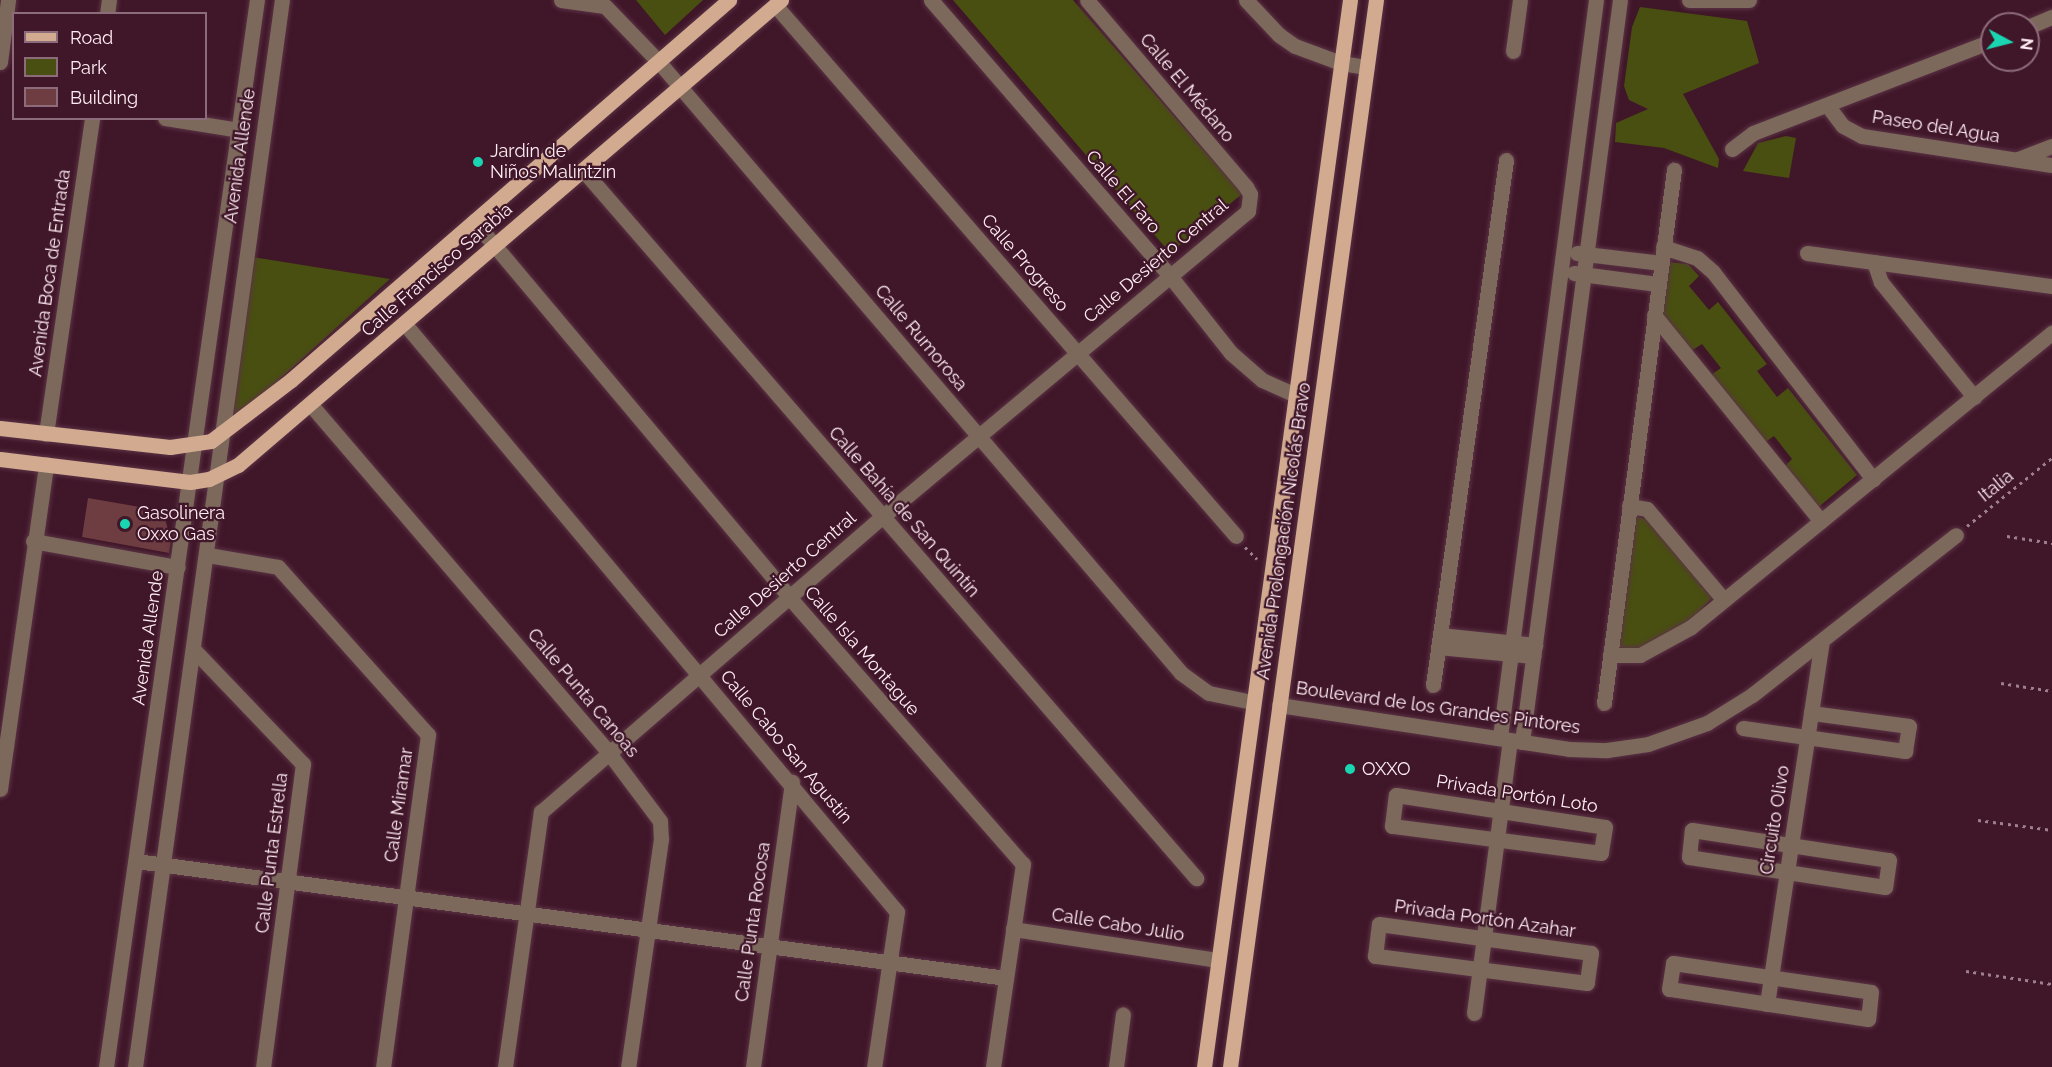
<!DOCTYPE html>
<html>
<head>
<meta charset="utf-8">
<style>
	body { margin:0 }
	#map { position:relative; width:2052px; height:1067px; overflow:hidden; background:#401629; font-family:Raleway,sans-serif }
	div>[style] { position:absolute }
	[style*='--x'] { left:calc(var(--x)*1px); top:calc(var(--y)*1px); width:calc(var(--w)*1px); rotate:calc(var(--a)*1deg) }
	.green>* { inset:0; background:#494f11 }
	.building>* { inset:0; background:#6e3d41 }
	.path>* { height:3px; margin-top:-1.5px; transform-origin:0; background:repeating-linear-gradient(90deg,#9e808d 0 3px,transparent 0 7.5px) }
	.roads { filter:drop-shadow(0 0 2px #5b3445) drop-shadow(0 0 2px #5b3445) }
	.minor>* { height:15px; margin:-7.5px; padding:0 7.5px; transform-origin:7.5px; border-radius:7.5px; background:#7c695c }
	.major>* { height:15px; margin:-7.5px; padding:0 7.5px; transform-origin:7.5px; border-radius:7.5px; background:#d2aa90 }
	.dots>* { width:16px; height:16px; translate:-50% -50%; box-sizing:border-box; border:3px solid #401629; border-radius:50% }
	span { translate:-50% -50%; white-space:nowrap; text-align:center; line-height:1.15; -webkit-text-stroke:4.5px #401629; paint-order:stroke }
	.street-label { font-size:18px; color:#ffedf3 }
	.poi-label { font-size:18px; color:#ffedf3 }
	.left { translate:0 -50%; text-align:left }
	.legend { position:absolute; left:12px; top:12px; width:195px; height:108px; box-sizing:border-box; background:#401629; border:2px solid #8c6c7a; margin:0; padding:8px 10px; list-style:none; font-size:18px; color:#ffedf3 }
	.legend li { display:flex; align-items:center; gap:12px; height:30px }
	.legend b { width:30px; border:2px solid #8c6c7a }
	.north { position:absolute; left:1980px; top:12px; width:60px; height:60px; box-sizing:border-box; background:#401629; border:2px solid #8c6c7a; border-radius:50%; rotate:97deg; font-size:16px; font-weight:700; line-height:24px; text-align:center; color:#ffedf3 }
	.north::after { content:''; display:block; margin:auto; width:21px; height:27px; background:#1ad5b2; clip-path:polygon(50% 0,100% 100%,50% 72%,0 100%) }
</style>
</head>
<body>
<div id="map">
	<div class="green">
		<div style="clip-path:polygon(636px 0,703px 0,665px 35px)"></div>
		<div style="clip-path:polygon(953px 0,1073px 0,1242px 194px,1170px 253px)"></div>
		<div style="clip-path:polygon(1640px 7px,1747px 21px,1759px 63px,1683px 94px,1719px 159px,1718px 168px,1664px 148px,1615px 142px,1616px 123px,1648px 109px,1629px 100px,1624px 86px,1632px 27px)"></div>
		<div style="clip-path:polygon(1786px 136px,1796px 138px,1789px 178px,1743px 171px,1758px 143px)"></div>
		<div style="clip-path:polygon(252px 257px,390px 279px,228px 426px)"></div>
		<div style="clip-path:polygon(1667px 262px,1688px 264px,1699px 276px,1689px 286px,1709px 310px,1718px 302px,1767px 364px,1757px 371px,1777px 397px,1788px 388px,1857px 475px,1815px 510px,1783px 468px,1792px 459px,1774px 436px,1764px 443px,1711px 375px,1721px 368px,1702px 344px,1691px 351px,1660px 314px)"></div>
		<div style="clip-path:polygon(1632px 516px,1648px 519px,1712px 598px,1688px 623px,1640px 652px,1613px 650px)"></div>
	</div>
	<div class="building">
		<div style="clip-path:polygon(88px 498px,163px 511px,171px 541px,169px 553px,82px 537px)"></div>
	</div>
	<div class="path">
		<div style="--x:1967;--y:526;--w:109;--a:-38.7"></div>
		<div style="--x:2007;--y:536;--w:46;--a:8.8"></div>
		<div style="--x:1245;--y:547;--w:17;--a:45"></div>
		<div style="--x:2001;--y:683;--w:52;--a:8.9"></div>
		<div style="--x:1978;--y:820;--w:75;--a:7.7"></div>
		<div style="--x:1966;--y:971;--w:87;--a:8.6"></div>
	</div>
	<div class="roads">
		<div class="minor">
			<div style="--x:561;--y:0;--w:44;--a:7.8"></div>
			<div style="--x:605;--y:6;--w:76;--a:46.1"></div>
			<div style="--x:658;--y:61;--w:805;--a:49.48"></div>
			<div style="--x:1181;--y:673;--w:34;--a:36"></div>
			<div style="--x:1209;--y:693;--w:44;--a:11.8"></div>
			<div style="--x:931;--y:0;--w:365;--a:49.1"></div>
			<div style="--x:1170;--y:276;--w:98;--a:51.6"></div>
			<div style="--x:1231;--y:353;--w:41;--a:41.1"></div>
			<div style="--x:1262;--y:380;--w:37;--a:24"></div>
			<div style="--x:1246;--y:0;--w:48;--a:46.7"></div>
			<div style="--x:1279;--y:35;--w:19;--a:35"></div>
			<div style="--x:1295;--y:46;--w:49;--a:20.3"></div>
			<div style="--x:1341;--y:63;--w:26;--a:9"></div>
			<div style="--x:1689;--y:0;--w:60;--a:0"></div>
			<div style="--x:775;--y:5;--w:703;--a:49.04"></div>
			<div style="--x:107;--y:14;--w:14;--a:-82"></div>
			<div style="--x:2028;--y:27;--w:26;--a:-23"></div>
			<div style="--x:1513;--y:51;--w:51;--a:-82.2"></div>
			<div style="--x:0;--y:62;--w:63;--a:-82.6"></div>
			<div style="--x:1827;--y:105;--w:26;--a:53"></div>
			<div style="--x:1843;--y:126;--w:21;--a:28"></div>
			<div style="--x:1862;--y:136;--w:192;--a:8.7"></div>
			<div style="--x:165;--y:118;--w:75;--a:9.2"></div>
			<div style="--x:1732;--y:149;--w:26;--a:-37"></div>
			<div style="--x:1753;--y:133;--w:256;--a:-21.1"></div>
			<div style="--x:2018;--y:159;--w:36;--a:-21"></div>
			<div style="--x:583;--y:170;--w:937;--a:49.11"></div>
			<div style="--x:474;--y:221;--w:491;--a:50"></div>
			<div style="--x:789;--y:597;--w:355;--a:48.8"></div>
			<div style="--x:1023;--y:864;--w:205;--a:98.4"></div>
			<div style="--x:1663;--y:247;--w:36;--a:18"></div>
			<div style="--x:1697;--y:258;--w:21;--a:41"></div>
			<div style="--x:1713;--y:272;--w:262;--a:52.3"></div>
			<div style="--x:1577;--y:253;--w:85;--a:6.8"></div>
			<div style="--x:1807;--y:253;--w:247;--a:7.7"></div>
			<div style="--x:1874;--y:262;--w:21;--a:71"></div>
			<div style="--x:1881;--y:282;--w:148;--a:51"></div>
			<div style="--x:1574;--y:273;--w:84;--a:7.5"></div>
			<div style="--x:1654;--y:315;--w:265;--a:51"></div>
			<div style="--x:404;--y:323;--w:768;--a:50.07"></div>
			<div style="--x:897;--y:912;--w:157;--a:98.4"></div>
			<div style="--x:311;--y:405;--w:458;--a:49.4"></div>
			<div style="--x:609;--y:753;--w:85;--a:53.1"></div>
			<div style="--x:660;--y:821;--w:18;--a:87"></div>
			<div style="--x:661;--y:839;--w:230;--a:98.2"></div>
			<div style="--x:46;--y:434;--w:319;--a:-81.7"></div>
			<div style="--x:1629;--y:506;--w:18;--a:9"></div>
			<div style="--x:1647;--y:509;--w:119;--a:49.8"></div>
			<div style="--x:33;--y:541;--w:147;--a:10.2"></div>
			<div style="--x:208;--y:555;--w:71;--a:9.7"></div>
			<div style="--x:278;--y:567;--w:225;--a:48.2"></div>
			<div style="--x:428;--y:735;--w:335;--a:97.7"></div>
			<div style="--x:1440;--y:635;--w:96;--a:6"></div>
			<div style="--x:1438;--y:647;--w:96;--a:5.4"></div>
			<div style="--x:194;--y:650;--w:158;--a:46.3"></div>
			<div style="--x:303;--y:764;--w:306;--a:97.5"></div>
			<div style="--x:1610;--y:655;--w:30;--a:0"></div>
			<div style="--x:1640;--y:655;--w:58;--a:-28.8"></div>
			<div style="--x:1691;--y:627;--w:466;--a:-39.2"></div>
			<div style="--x:1433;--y:685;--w:530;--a:-82.08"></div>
			<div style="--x:1604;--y:703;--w:538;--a:-82.52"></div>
			<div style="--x:1279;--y:705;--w:293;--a:8.6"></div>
			<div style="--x:1569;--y:749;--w:38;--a:2"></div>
			<div style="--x:1607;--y:750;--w:41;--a:-8.3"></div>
			<div style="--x:1648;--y:744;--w:63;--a:-19.6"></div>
			<div style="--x:1707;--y:723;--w:53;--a:-31.9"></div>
			<div style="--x:1752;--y:695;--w:259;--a:-38.1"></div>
			<div style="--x:1743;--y:728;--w:164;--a:8.1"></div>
			<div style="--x:1905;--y:751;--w:25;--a:-81"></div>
			<div style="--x:1909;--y:726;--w:99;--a:-172.4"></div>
			<div style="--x:1500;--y:737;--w:743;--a:-82.58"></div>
			<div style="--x:1522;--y:742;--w:748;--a:-82.48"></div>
			<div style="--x:0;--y:789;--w:328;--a:-81.9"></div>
			<div style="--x:1396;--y:795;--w:211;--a:8.7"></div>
			<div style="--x:1605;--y:827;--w:26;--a:99"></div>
			<div style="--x:1601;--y:853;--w:211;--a:-172.6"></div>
			<div style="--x:1392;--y:826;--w:31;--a:-83"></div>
			<div style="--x:1692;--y:830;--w:199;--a:8.7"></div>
			<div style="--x:1889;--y:860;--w:27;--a:98"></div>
			<div style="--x:1885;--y:887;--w:198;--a:-171.3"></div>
			<div style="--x:1689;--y:857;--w:27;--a:-84"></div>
			<div style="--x:136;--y:861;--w:878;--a:7.66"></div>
			<div style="--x:1379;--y:924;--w:214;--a:7.8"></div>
			<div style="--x:1591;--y:953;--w:30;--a:98"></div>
			<div style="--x:1587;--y:983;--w:214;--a:-172.7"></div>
			<div style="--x:1375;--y:956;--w:32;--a:-83"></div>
			<div style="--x:1013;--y:929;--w:207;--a:8.6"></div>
			<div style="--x:1673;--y:963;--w:200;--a:8.3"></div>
			<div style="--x:1871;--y:992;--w:27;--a:96"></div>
			<div style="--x:1868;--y:1019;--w:201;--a:-171.4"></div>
			<div style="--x:1669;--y:989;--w:26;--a:-81"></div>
			<div style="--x:1767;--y:1004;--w:366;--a:-81.4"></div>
			<div style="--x:1474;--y:1013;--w:275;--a:-82.5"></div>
			<div style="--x:106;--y:1067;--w:1078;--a:-81.95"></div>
			<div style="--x:135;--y:1067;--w:1077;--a:-82.16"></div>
			<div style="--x:505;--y:1067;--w:258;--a:-82"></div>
			<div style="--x:541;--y:812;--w:451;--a:-40.9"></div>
			<div style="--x:882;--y:517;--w:477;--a:-39.9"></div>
			<div style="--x:1248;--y:211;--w:17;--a:-83"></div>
			<div style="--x:1250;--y:194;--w:8;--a:-120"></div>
			<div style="--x:1246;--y:187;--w:245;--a:-130.4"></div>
			<div style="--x:753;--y:1067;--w:288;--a:-82.2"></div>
			<div style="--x:1116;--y:1067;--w:53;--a:-82.5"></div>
		</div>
		<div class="major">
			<div style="--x:0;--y:428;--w:171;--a:6.4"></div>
			<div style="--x:170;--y:447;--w:41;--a:-8.3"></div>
			<div style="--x:211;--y:441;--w:101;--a:-37.3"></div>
			<div style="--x:291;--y:380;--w:580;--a:-40.94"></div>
			<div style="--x:0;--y:459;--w:191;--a:6.9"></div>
			<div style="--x:190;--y:482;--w:19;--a:-9"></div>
			<div style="--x:209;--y:479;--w:32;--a:-26"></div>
			<div style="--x:238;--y:465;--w:715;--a:-40.58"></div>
			<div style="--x:1204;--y:1067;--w:1077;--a:-82.21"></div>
			<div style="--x:1230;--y:1067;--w:1077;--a:-82.21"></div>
		</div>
	</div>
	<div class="dots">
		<div style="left:478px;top:162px;background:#1ad5b2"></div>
		<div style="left:125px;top:524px;background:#1ad5b2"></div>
		<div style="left:1350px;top:769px;background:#1ad5b2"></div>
	</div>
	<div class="street-label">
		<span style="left:1187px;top:88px;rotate:50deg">Calle El Médano</span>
		<span style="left:1936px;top:127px;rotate:9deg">Paseo del Agua</span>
		<span style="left:240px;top:156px;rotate:-82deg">Avenida Allende</span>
		<span style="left:1123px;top:192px;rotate:49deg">Calle El Faro</span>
		<span style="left:1156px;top:261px;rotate:-40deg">Calle Desierto Central</span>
		<span style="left:1025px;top:263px;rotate:49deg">Calle Progreso</span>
		<span style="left:437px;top:270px;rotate:-41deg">Calle Francisco Sarabia</span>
		<span style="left:50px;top:273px;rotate:-82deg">Avenida Boca de Entrada</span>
		<span style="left:921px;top:338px;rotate:50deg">Calle Rumorosa</span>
		<span style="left:1996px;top:486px;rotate:-39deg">Italia</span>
		<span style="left:904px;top:512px;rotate:49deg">Calle Bahía de San Quintín</span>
		<span style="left:1284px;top:531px;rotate:-82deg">Avenida Prolongación Nicolás Bravo</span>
		<span style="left:785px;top:575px;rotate:-41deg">Calle Desierto Central</span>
		<span style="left:148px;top:638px;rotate:-82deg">Avenida Allende</span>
		<span style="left:862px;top:651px;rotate:49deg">Calle Isla Montague</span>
		<span style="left:583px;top:693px;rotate:50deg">Calle Punta Canoas</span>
		<span style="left:1438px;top:708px;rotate:8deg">Boulevard de los Grandes Pintores</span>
		<span style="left:786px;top:747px;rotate:50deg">Calle Cabo San Agustín</span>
		<span style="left:1517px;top:794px;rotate:9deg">Privada Portón Loto</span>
		<span style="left:399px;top:805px;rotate:-82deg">Calle Miramar</span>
		<span style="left:1775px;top:820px;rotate:-81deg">Circuito Olivo</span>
		<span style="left:272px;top:853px;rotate:-83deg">Calle Punta Estrella</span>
		<span style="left:1485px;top:919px;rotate:8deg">Privada Portón Azahar</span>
		<span style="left:753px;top:922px;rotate:-82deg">Calle Punta Rocosa</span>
		<span style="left:1118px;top:925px;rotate:9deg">Calle Cabo Julio</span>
	</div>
	<div class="poi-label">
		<span class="left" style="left:490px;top:162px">Jardín de<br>Niños Malintzin</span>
		<span class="left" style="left:137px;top:524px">Gasolinera<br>Oxxo Gas</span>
		<span class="left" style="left:1362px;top:769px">OXXO</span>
	</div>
	<ul class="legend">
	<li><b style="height:8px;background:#d2aa90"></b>Road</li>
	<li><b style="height:16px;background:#494f11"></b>Park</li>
	<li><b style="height:16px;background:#6e3d41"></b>Building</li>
	</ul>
	<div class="north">N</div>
</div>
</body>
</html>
